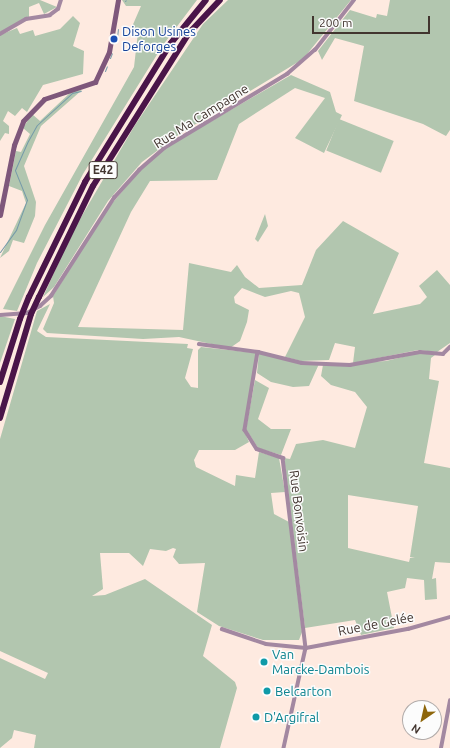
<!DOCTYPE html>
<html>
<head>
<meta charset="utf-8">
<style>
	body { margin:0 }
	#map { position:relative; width:450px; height:748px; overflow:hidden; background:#feeae0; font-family:Ubuntu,sans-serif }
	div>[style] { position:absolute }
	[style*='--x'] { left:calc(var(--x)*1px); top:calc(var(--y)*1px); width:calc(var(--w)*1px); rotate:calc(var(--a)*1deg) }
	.green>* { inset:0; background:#b2c6af; transform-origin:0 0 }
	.stream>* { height:1px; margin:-0.5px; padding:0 0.5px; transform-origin:0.5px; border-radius:0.5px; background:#759aa9 }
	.street>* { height:3.5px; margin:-1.75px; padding:0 1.75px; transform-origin:1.75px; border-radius:1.75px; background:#a388a1 }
	.secondary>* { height:5px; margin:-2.5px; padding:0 2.5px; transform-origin:2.5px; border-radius:2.5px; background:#7e577b }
	.highway>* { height:6px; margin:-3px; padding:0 3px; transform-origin:3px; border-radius:3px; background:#4a1549 }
	.highway-bridge>* { height:6px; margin:-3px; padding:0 3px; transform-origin:3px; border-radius:3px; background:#4a1549 }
	.dots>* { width:11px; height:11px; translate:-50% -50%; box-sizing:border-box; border:2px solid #fcfcfc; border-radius:50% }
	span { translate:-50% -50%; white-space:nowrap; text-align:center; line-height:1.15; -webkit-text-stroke:3px #fcfcfc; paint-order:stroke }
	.shield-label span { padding:1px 3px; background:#fcfcfc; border:1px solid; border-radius:3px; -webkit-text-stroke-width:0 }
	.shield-label { font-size:12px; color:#42352f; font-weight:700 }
	.transit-label { font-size:13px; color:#164399 }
	.left { translate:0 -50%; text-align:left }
	.street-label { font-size:13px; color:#42352f }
	.culture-label { font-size:13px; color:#0d838f }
	.north { position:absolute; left:402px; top:700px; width:40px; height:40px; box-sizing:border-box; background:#fcfcfc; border:1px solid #b2acaa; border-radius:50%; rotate:214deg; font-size:11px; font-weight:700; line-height:16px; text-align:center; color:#42352f }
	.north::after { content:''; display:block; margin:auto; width:14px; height:18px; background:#8e660b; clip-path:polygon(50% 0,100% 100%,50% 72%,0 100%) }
	.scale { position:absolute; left:312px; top:16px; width:118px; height:18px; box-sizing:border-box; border:2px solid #42352f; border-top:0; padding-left:5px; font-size:12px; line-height:14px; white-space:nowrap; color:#42352f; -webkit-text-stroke:3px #fcfcfc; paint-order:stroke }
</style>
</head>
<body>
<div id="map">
	<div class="green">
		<div style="clip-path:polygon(0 0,40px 0,57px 7px,44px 14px,39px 3px,29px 7px,29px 18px,0 32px)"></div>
		<div style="clip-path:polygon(122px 0,197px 0,163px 45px,83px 174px,37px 263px,17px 311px,3px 309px,45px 225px,134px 67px,138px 32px,131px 29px,141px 6px,126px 6px)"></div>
		<div style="clip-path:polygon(228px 0,351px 0,303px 59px,181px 133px,142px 162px,108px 201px,54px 287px,43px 297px,73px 231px,135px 125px,203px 24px)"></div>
		<div style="clip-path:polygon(390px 0,450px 0,450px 130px,446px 136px,423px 124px,354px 101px,364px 46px,335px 38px,322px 60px,318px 51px,350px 10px,376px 18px,377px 14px,387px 16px)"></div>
		<div style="clip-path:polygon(73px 16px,80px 23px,73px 46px,84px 51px,83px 74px,43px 85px,27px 112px,22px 108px,15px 116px,8px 111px,3px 121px,9px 126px,9px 134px,5px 133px,0 141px,0 35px,17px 28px,20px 34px,33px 30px,35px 36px,60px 29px)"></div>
		<div style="clip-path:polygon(291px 75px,330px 92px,336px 112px,342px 115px,324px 153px,295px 138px,325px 98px,295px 88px,239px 124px,217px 180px,150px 181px,131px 212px,78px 327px,183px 330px,189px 263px,231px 272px,237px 265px,245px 277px,259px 288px,302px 285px,316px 250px,343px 221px,399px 253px,373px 314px,420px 304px,427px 297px,419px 286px,437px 270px,450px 285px,450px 343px,437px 352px,418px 350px,353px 363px,355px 347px,335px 343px,329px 360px,301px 361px,285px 357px,305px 317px,299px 293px,291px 291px,265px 297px,242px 288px,234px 297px,235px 303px,249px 310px,247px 322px,240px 341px,230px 348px,179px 337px,143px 339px,47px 333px,43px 329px,54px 303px,53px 296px,109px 207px,142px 168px,167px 147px)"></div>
		<div style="clip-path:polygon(82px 90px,41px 126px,24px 166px,36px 202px,35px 216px,24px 243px,13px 240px,9px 251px,0 258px,26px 203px,22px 191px,9px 186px,16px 151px,21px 152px,30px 134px,23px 128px,32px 114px,40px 121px,72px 91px)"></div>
		<div style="left:339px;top:119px;width:59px;height:34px;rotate:22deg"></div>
		<div style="clip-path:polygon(265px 214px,268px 226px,258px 242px,255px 239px)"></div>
		<div style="clip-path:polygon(50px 304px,37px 331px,46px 337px,188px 344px,187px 348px,193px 349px,185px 378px,191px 387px,198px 388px,198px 350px,201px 347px,257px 353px,244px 431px,249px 442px,235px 450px,199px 450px,194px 460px,196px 467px,235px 486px,236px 475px,255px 478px,259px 452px,279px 458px,285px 492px,271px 493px,274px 514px,289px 522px,302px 632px,299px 640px,263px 640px,219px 626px,197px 612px,205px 563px,179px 564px,173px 557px,176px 549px,173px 548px,166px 551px,150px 549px,143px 566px,129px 553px,100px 553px,103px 589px,92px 596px,105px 595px,145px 579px,212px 625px,203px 656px,235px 682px,237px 688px,220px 748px,34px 748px,36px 735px,14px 730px,12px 738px,0 748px,0 658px,45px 679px,48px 673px,0 651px,0 439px,37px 311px)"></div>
		<div style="clip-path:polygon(0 316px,15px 319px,0 363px)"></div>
		<div style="clip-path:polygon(259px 353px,283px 359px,319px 364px,309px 386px,293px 387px,271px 382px,257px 373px)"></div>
		<div style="clip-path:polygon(evenodd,419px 353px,435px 355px,431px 358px,429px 379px,439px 381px,424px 463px,450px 468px,450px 563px,435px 562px,432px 579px,436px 578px,437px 599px,425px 600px,424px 580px,407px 578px,405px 588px,387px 592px,394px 628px,361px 635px,355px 620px,305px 628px,284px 458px,290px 459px,296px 444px,323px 440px,355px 448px,367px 407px,355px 392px,331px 385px,321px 376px,323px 365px,386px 361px,419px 353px,348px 495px,418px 506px,410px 557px,415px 558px,410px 558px,409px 562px,348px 548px,348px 495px)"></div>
		<div style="clip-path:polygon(255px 380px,269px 388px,258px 419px,271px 429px,291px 429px,281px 455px,258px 448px,246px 429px)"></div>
	</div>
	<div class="stream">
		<div style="--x:125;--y:1;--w:1;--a:-45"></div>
		<div style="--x:117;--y:38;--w:9;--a:-84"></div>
		<div style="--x:110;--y:58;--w:5;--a:-68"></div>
		<div style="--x:105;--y:71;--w:5;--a:-68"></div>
		<div style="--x:0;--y:252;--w:27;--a:-54"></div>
		<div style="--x:16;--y:230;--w:32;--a:-70"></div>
		<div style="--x:27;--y:200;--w:32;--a:-112"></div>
		<div style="--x:15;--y:170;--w:32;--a:-66"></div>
		<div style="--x:28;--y:141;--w:18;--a:-61"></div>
		<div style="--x:37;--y:125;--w:47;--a:-42.4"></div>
		<div style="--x:72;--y:93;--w:9;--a:-13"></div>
	</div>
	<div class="street">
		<div style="--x:0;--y:34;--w:30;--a:-30"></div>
		<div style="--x:26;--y:19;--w:24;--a:-9"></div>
		<div style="--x:50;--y:15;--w:10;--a:-37"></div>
		<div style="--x:58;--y:9;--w:9;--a:-72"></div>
		<div style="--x:0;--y:315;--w:27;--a:-4"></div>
		<div style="--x:27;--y:313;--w:15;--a:-28"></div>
		<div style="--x:40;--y:306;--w:15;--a:-42"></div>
		<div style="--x:51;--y:296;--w:117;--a:-57.3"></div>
		<div style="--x:114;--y:198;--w:38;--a:-48"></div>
		<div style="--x:139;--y:170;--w:33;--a:-41"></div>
		<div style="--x:164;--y:148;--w:144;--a:-31"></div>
		<div style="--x:287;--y:74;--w:37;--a:-41"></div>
		<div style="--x:315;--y:50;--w:63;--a:-52"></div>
		<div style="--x:199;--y:344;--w:60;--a:7.7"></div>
		<div style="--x:258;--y:352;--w:45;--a:14"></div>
		<div style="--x:302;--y:363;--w:48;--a:2.4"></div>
		<div style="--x:350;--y:365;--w:71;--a:-10.5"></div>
		<div style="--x:420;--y:352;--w:23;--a:5"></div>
		<div style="--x:443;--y:354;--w:10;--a:-45"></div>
		<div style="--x:258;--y:352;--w:79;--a:99.5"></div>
		<div style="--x:245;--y:430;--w:22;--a:58"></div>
		<div style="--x:257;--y:449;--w:28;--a:19"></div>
		<div style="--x:283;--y:458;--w:191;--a:83.1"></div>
		<div style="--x:306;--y:648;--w:102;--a:102.4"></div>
		<div style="--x:222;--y:629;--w:46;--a:18.8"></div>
		<div style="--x:266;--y:644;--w:40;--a:5.7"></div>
		<div style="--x:306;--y:648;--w:104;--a:-10.6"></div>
		<div style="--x:408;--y:629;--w:44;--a:-15.9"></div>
		<div style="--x:441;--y:748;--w:48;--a:-79.2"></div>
	</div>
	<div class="secondary">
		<div style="--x:0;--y:215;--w:71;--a:-78.7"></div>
		<div style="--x:14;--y:145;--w:26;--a:-69"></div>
		<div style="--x:23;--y:121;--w:30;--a:-46"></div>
		<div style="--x:44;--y:99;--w:54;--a:-18.4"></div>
		<div style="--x:95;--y:82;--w:33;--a:-65"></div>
		<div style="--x:109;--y:52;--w:53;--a:-80.2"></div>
	</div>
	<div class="highway">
		<div style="--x:29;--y:297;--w:128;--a:-64"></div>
		<div style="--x:85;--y:182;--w:163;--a:-58.3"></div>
		<div style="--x:171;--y:43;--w:55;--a:-50.9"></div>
		<div style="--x:39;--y:297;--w:123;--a:-64.1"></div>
		<div style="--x:93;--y:186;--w:181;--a:-57.9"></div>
		<div style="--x:189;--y:33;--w:45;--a:-46.8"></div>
		<div style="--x:0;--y:382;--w:66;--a:-72.4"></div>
		<div style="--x:0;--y:418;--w:109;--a:-73.4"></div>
	</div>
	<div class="highway-bridge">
		<div style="--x:31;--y:314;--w:19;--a:-65"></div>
		<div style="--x:20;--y:319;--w:24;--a:-68"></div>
	</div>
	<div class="dots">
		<div style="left:114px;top:39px;background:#1a4fb4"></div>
		<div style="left:264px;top:662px;background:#0f9aa8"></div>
		<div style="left:267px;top:691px;background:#0f9aa8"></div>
		<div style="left:256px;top:717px;background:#0f9aa8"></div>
	</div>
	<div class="shield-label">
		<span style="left:103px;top:170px">E42</span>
	</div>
	<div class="transit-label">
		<span class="left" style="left:122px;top:39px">Dison Usines<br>Deforges</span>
	</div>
	<div class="street-label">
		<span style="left:201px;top:116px;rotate:-32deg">Rue Ma Campagne</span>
		<span style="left:299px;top:511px;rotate:83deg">Rue Bonvoisin</span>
		<span style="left:376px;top:624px;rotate:-11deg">Rue de Gelée</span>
	</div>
	<div class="culture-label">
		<span class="left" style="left:272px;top:662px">Van<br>Marcke-Dambois</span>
		<span class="left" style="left:275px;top:691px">Belcarton</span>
		<span class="left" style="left:264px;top:717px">D'Argifral</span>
	</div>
	<div class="north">N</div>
	<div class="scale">200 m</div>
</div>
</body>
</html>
